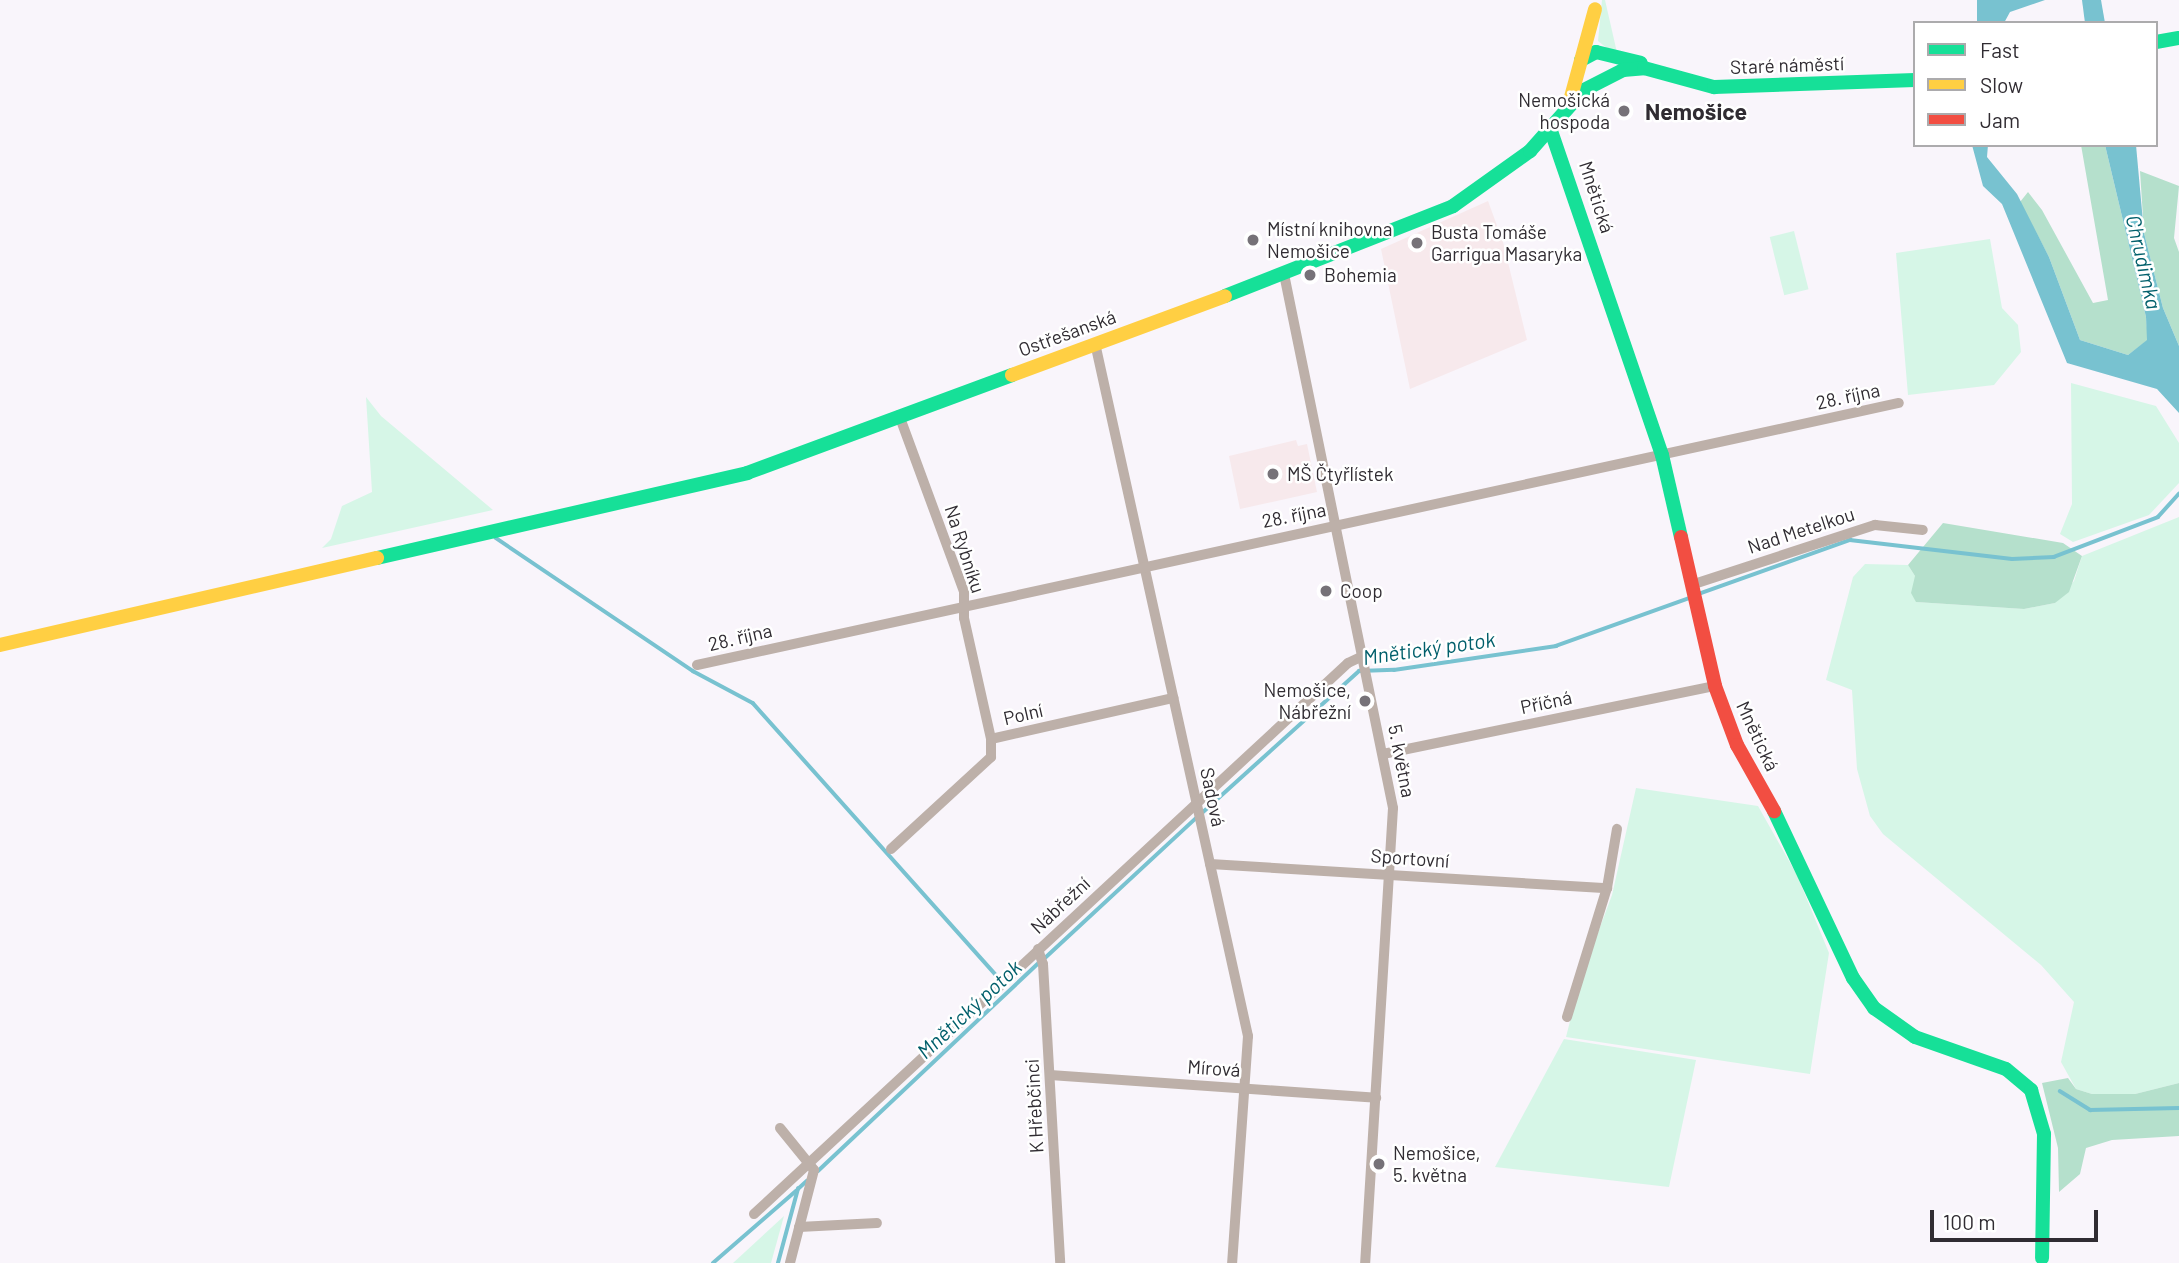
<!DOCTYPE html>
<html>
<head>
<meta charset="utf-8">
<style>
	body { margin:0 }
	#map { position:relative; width:2179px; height:1263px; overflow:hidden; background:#f9f5fb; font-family:Barlow,sans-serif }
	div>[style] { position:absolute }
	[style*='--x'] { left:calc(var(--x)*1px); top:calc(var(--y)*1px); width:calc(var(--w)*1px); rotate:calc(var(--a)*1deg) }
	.education>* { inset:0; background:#f7e9ec }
	.green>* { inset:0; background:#d6f6e7; transform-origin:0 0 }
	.forest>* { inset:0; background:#b5e0cc }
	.water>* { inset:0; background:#78c2d0 }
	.stream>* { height:3.5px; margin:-1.75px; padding:0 1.75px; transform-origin:1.75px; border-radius:1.75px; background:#78c2d0 }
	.street>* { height:10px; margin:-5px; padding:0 5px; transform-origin:5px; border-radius:5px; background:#bdb0a9 }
	.fast>* { height:14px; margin:-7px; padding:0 7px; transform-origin:7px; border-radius:7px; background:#16e098 }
	.slow>* { height:14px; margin:-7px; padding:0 7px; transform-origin:7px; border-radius:7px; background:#ffcf43 }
	.jam>* { height:14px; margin:-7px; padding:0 7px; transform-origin:7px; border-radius:7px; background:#f24e42 }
	.dots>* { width:19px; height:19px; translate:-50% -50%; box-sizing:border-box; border:4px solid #fff; border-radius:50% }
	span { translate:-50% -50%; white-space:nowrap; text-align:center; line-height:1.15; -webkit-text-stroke:5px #fff; paint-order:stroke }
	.street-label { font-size:19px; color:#302c32 }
	.poi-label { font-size:19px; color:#302c32 }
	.right { translate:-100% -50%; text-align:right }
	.left { translate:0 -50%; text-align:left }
	.water-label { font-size:21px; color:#005f6b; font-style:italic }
	.quarter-label { font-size:23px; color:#302c32; font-weight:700 }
	.legend { position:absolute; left:1913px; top:21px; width:245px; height:126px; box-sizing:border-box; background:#fff; border:2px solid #acabad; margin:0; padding:9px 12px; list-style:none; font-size:21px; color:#302c32 }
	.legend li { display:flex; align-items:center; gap:14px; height:35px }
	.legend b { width:35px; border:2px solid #acabad }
	.scale { position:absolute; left:1930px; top:1210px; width:168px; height:32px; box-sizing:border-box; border:4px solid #302c32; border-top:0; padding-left:9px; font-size:21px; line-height:24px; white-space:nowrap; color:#302c32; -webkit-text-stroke:5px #fff; paint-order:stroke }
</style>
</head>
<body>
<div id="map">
	<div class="education">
		<div style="clip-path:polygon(1488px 201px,1503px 242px,1527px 340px,1410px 389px,1381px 249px)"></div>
		<div style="clip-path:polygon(1296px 440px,1298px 446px,1307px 444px,1317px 492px,1240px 509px,1229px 456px)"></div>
	</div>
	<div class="green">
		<div style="clip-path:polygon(1602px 0,1605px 0,1618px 57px,1598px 41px)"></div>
		<div style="left:1794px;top:231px;width:60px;height:25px;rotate:76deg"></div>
		<div style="clip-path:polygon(1990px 239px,2002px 308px,2018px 325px,2021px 352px,1994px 385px,1908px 395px,1896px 253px)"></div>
		<div style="clip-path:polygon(2071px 383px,2156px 406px,2179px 443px,2179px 483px,2149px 515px,2073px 542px,2060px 534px,2072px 504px)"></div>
		<div style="clip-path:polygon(366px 397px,381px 416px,493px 510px,322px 548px,331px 539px,342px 506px,372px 492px)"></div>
		<div style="clip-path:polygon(2179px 517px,2179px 1083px,2135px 1094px,2092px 1094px,2076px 1089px,2061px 1062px,2074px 1002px,2041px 965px,1883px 834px,1870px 816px,1857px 769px,1852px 690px,1826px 680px,1853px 577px,1865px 564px,1908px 565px,1915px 576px,1916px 602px,2024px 609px,2055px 603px,2074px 581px,2082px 556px)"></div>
		<div style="clip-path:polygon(1636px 788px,1758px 806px,1797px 875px,1829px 953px,1810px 1074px,1566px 1037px,1581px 978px,1612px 895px)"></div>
		<div style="clip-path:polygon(1564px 1039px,1696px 1060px,1669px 1187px,1495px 1167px)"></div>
		<div style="clip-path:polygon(784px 1216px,771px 1263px,733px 1263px)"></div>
	</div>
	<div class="forest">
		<div style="clip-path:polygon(2081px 145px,2105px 145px,2146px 317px,2148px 340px,2128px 355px,2080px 340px,2049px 257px,2020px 202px,2028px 192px,2042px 210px,2093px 303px,2108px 300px)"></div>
		<div style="clip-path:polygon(2140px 171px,2179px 186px,2174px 238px,2179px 252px,2179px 346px,2163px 308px,2144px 233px)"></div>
		<div style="clip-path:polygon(1943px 523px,2063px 543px,2082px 556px,2069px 592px,2055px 603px,2024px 609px,1916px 602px,1911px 593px,1915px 576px,1908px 565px)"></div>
		<div style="clip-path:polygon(2068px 1078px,2076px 1089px,2092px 1094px,2135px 1094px,2179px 1083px,2179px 1136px,2112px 1140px,2086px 1148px,2080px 1174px,2059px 1192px,2058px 1148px,2042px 1083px)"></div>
	</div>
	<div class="water">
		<div style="clip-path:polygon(1977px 0,2045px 0,2010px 12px,2004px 23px,1977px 23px)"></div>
		<div style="clip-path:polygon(2082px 0,2101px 0,2105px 23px,2085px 23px)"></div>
		<div style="clip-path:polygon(1972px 145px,1988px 145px,1987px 157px,2017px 194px,2049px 257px,2080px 340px,2128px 355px,2147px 340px,2146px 317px,2105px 145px,2136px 145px,2144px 233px,2163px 308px,2179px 346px,2179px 413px,2157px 389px,2067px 363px,2002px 204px,1983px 186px)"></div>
	</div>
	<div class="stream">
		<div style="--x:496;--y:538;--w:238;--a:34"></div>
		<div style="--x:693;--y:671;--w:68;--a:28.1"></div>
		<div style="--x:753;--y:703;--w:375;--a:48.2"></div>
		<div style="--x:1696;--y:595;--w:164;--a:-19.7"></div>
		<div style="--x:1850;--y:540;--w:163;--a:6.7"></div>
		<div style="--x:2012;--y:559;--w:42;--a:-2.7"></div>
		<div style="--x:2054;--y:557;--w:111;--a:-21"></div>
		<div style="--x:2158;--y:517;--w:31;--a:-48"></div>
		<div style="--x:1202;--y:813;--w:212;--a:-42.1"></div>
		<div style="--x:1359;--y:671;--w:35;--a:-2"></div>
		<div style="--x:1394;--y:670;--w:164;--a:-8.4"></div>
		<div style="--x:1556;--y:646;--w:141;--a:-19.8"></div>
		<div style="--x:1045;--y:958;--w:206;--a:-42.8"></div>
		<div style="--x:2060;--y:1091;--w:36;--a:32"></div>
		<div style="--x:2090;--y:1110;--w:89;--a:-1.3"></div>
		<div style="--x:818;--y:1171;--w:303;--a:-43.3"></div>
		<div style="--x:713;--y:1263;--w:110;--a:-40.9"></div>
		<div style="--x:778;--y:1263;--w:77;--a:-74.9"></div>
		<div style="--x:798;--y:1189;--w:12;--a:-42"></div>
	</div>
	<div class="street">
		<div style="--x:1284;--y:274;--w:545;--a:78.46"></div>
		<div style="--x:1393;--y:808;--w:456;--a:93.5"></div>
		<div style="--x:1095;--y:343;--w:710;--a:77.55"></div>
		<div style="--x:1248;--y:1036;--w:228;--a:94"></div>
		<div style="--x:899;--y:415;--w:189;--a:69.8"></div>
		<div style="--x:964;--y:592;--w:26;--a:90"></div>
		<div style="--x:964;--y:618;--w:124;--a:77.4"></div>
		<div style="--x:1691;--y:585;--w:194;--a:-18.1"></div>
		<div style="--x:1875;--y:525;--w:48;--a:5.9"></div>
		<div style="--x:697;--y:665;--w:1230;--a:-12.3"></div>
		<div style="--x:1383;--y:754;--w:339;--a:-11.6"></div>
		<div style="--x:891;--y:849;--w:136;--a:-42.6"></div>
		<div style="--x:991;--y:757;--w:18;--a:-90"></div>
		<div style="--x:991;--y:739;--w:187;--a:-12.7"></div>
		<div style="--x:1210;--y:864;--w:398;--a:3.5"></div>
		<div style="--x:1607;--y:888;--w:60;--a:-80.4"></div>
		<div style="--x:1038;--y:949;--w:16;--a:72"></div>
		<div style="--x:1043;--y:964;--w:299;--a:86.7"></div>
		<div style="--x:1567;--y:1017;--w:135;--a:-72.8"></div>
		<div style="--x:1050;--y:1075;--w:327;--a:4"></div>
		<div style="--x:780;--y:1128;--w:54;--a:51"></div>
		<div style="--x:814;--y:1170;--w:96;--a:104.5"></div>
		<div style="--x:754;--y:1214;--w:810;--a:-42.85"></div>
		<div style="--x:1348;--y:663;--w:17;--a:-25"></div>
		<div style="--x:799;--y:1227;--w:78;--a:-2.9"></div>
	</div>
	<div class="fast">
		<div style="--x:2156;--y:42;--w:23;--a:-10"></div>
		<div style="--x:1581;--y:60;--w:17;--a:-28"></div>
		<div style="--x:1596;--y:52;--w:46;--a:13.7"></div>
		<div style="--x:1550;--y:128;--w:346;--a:71.1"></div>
		<div style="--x:1662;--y:455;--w:84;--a:77"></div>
		<div style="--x:1225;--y:296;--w:245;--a:-21.5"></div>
		<div style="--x:1453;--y:206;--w:95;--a:-35.5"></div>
		<div style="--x:1530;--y:151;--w:81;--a:-48.5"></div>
		<div style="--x:1584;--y:90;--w:44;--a:-27.1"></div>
		<div style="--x:1623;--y:70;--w:21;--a:-5"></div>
		<div style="--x:1644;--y:68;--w:73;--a:15.2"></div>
		<div style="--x:1714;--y:87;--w:201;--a:-2"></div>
		<div style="--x:377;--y:558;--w:380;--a:-12.9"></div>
		<div style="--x:747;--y:473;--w:283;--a:-20.3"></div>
		<div style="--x:1774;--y:811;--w:185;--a:64.7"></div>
		<div style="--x:1853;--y:978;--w:37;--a:55"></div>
		<div style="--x:1874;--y:1008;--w:50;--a:35.3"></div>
		<div style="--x:1915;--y:1037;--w:96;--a:19.4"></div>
		<div style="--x:2006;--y:1069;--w:33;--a:40"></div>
		<div style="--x:2031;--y:1090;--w:46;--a:73.5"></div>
		<div style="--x:2044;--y:1134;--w:124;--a:90.9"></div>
	</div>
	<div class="slow">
		<div style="--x:1571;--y:97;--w:91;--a:-74.7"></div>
		<div style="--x:1012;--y:375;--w:227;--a:-20.3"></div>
		<div style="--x:0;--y:645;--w:387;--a:-13"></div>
	</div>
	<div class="jam">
		<div style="--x:1681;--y:537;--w:153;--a:77.1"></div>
		<div style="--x:1715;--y:686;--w:63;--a:69.6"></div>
		<div style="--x:1737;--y:745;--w:76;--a:60.7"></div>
	</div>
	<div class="dots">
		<div style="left:1624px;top:111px;background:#767278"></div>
		<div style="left:1253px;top:240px;background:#767278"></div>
		<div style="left:1417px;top:243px;background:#767278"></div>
		<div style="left:1310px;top:275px;background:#767278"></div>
		<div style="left:1273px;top:474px;background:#767278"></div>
		<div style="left:1326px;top:591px;background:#767278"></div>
		<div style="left:1365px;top:701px;background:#767278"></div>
		<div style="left:1379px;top:1164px;background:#767278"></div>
	</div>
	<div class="street-label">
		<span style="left:1787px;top:65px;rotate:-2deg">Staré náměstí</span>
		<span style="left:1597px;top:197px;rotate:72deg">Mnětická</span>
		<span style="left:1067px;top:333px;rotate:-20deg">Ostřešanská</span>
		<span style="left:1848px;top:396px;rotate:-12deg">28. října</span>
		<span style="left:1294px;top:515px;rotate:-11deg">28. října</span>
		<span style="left:1801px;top:530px;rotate:-18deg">Nad Metelkou</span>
		<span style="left:965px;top:549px;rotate:72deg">Na Rybníku</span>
		<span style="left:740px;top:637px;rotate:-13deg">28. října</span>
		<span style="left:1546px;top:702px;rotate:-12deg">Příčná</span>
		<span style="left:1023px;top:714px;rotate:-13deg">Polní</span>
		<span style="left:1758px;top:736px;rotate:65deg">Mnětická</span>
		<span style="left:1402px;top:761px;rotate:79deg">5. května</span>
		<span style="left:1213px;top:797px;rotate:78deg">Sadová</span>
		<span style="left:1410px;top:858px;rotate:4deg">Sportovní</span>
		<span style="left:1060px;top:905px;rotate:-43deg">Nábřežní</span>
		<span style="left:1214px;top:1068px;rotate:4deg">Mírová</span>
		<span style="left:1034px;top:1106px;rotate:-93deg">K Hřebčinci</span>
	</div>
	<div class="poi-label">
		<span class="right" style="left:1610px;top:111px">Nemošická<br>hospoda</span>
		<span class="left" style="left:1267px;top:240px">Místní knihovna<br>Nemošice</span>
		<span class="left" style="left:1431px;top:243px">Busta Tomáše<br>Garrigua Masaryka</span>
		<span class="left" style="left:1324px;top:275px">Bohemia</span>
		<span class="left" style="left:1287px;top:474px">MŠ Čtyřlístek</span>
		<span class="left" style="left:1340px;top:591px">Coop</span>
		<span class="right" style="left:1351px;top:701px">Nemošice,<br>Nábřežní</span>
		<span class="left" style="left:1393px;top:1164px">Nemošice,<br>5. května</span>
	</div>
	<div class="water-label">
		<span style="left:2144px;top:262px;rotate:77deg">Chrudimka</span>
		<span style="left:1429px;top:648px;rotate:-8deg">Mnětický potok</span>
		<span style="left:969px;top:1009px;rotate:-43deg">Mnětický potok</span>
	</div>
	<div class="quarter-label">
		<span style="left:1696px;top:111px">Nemošice</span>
	</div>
	<ul class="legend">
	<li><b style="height:9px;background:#16e098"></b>Fast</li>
	<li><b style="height:9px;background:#ffcf43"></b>Slow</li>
	<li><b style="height:9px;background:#f24e42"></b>Jam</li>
	</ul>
	<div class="scale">100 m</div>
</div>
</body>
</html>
